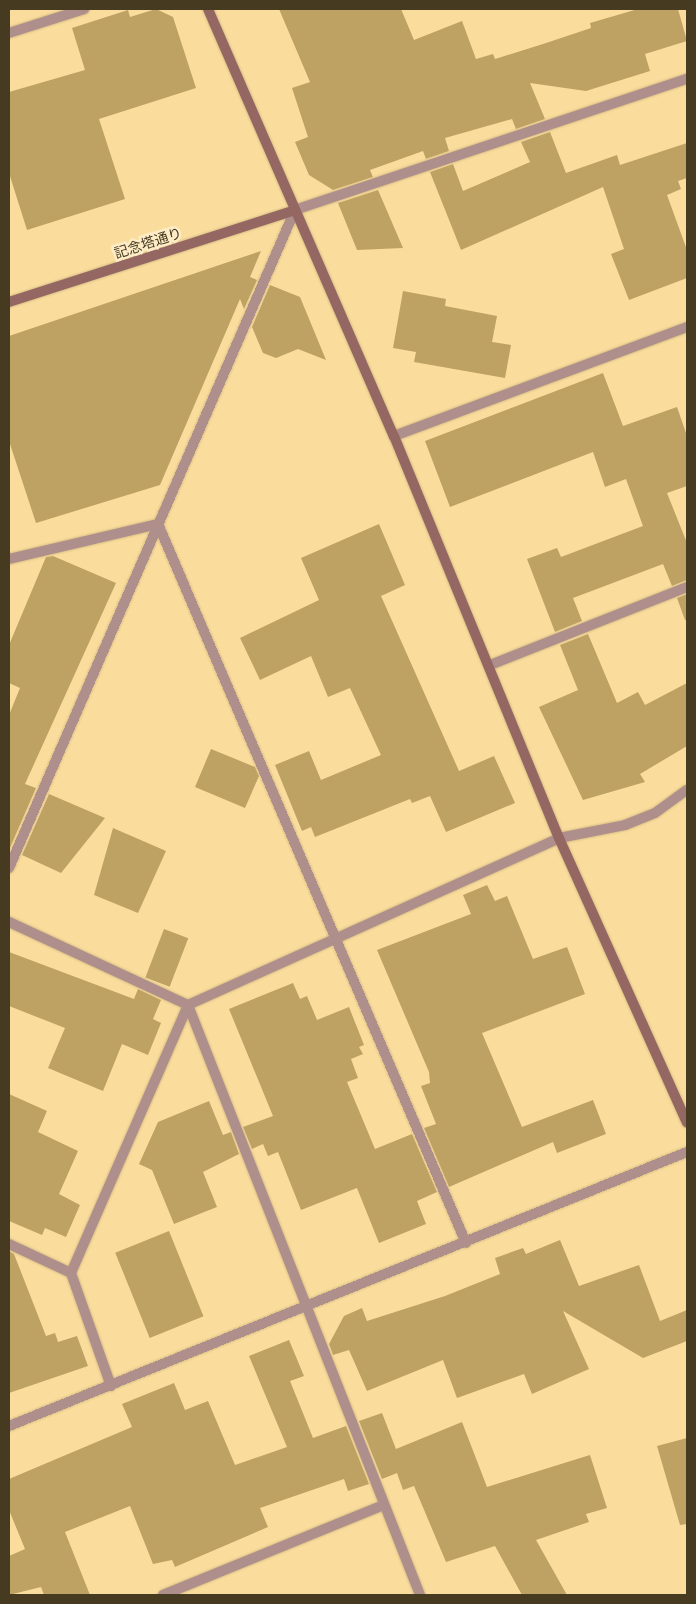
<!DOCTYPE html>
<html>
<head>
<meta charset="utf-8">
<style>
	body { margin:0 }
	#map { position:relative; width:696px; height:1604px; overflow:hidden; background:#fadd9d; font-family:"Asap Condensed","Noto Sans JP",sans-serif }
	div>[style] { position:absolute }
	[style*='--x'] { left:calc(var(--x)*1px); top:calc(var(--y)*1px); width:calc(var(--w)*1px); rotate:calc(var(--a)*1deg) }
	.building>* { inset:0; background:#bea263; transform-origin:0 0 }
	.roads { filter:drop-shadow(0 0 1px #d6bc84) drop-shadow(0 0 1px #d6bc84) }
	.street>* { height:10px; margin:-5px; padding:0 5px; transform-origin:5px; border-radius:5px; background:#af8f8b }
	.secondary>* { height:10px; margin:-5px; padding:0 5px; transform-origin:5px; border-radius:5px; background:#946762 }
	span { translate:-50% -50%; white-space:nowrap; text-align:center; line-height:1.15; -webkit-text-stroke:5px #fdecc6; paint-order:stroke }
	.street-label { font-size:14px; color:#463a20 }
	.frame { position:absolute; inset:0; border:10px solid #463a20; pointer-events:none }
</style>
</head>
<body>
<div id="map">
	<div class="building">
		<div style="clip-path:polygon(156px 9px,173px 17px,196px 88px,99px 119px,125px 199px,27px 230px,9px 173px,9px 92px,85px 70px,72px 28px,128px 10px,130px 17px)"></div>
		<div style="clip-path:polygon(279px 9px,401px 9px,414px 40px,462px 21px,476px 59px,493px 54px,495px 59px,543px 44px,591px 28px,590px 23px,638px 9px,678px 9px,687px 41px,645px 54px,650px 71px,586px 91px,530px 83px,545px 119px,516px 129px,512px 119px,445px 138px,449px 151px,426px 159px,423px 151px,370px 170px,373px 177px,333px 190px,309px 175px,295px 142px,308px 137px,292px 88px,310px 82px)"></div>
		<div style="clip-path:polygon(550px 132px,566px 173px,617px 155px,620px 165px,687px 143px,687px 178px,678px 181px,681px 189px,667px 195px,687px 250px,687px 278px,629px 300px,611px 254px,624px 249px,603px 187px,461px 250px,430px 172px,453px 164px,463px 191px,530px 162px,521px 142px)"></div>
		<div style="clip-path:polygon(378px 190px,403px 248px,357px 250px,338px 203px)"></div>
		<div style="clip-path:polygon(261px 251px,250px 277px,257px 280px,244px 309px,240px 299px,160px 485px,36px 523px,9px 441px,9px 336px)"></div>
		<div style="clip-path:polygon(270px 285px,300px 297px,326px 360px,298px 349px,276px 358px,263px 353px,252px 327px)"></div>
		<div style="clip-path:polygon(403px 291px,446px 299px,445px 306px,497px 316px,492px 342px,511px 345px,505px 378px,414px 362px,416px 352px,393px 348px)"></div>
		<div style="clip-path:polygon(603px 373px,623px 426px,677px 407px,687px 436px,687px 486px,667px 493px,687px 543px,687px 580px,672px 586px,663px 564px,573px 598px,582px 621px,555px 632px,527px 559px,557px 548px,561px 557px,643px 526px,626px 479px,605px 487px,593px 452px,450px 507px,425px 441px)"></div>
		<div style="clip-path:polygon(379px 524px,405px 585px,381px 596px,459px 771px,494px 756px,515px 803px,446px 832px,430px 796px,412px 803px,410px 799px,315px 837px,311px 827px,302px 831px,275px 765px,309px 751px,321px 780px,381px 755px,350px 688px,328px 697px,311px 656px,260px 680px,240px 638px,319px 600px,301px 558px)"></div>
		<div style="clip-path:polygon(53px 556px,116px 583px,25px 784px,36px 788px,9px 850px,9px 715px,20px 688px,9px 683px,9px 645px,46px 557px)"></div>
		<div style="clip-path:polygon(687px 594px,687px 620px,685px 620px,677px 598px)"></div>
		<div style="clip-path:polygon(588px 634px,617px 703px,638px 692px,645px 705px,687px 683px,687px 746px,640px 774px,645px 782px,583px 800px,539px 707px,578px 690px,560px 645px)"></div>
		<div style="clip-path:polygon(211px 749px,255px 767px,259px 776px,245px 808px,195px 787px)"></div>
		<div style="clip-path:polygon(49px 794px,105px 818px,61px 873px,22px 855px)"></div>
		<div style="clip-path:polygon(113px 828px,166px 851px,138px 913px,94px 895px)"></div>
		<div style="clip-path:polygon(487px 885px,495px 901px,507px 896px,533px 959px,567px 947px,585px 994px,482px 1033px,522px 1127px,593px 1100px,606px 1134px,557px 1153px,553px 1142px,449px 1187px,424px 1128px,436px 1124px,421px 1086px,430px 1083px,429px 1072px,377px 950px,471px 914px,463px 895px)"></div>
		<div style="left:164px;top:929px;width:26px;height:52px;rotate:21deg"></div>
		<div style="clip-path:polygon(9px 952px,134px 999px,138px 989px,161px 1000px,153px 1019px,161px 1023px,148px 1055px,122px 1044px,103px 1091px,48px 1068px,65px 1028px,9px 1006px)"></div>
		<div style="clip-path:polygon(293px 983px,300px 999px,307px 996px,317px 1020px,349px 1007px,364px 1045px,359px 1047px,363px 1054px,351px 1059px,358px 1078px,347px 1082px,375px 1149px,412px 1134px,437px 1192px,417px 1201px,426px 1224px,379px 1243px,357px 1188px,301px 1210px,278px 1152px,268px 1156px,263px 1144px,252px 1149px,243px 1127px,273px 1116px,229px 1009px)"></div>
		<div style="clip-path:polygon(9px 1094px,47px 1111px,38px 1132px,78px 1151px,59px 1194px,80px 1205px,66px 1237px,45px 1228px,42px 1235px,9px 1221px)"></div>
		<div style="clip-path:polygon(209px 1101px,223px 1135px,231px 1132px,239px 1154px,203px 1172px,217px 1207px,174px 1224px,152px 1170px,139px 1164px,158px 1122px)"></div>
		<div style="left:169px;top:1231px;width:92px;height:58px;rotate:68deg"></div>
		<div style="clip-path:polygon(560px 1240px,579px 1286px,639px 1265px,660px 1321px,687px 1310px,687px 1341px,643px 1358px,563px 1311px,589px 1369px,532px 1394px,524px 1374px,457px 1398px,443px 1360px,367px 1391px,349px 1350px,333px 1355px,329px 1344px,344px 1316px,362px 1308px,367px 1321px,445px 1296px,500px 1274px,495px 1258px,523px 1248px,526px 1254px)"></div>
		<div style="clip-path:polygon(9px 1251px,14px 1254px,46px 1336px,55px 1333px,58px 1342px,77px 1336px,88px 1366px,9px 1393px)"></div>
		<div style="clip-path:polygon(289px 1340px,304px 1376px,290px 1381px,313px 1438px,346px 1426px,369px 1484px,348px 1491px,344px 1479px,260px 1508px,268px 1527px,175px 1567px,172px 1560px,153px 1564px,130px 1506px,65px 1532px,90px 1595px,44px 1595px,41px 1587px,9px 1595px,9px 1556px,25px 1549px,9px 1510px,9px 1479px,132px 1427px,122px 1404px,174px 1383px,185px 1410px,208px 1401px,235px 1465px,287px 1447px,249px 1356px)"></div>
		<div style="clip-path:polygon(382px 1413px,396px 1449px,462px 1422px,487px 1487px,590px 1455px,607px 1508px,586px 1514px,589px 1522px,536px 1540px,567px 1595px,522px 1595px,495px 1546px,446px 1562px,414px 1486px,403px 1490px,397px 1473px,382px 1479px,359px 1421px)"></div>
		<div style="clip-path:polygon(687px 1438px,687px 1524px,680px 1525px,657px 1446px)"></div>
	</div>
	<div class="roads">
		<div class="street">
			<div style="--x:9;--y:33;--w:79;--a:-17.7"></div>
			<div style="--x:394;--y:436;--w:313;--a:-20.4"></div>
			<div style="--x:9;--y:559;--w:153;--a:-13.2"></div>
			<div style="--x:158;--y:524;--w:782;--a:66.81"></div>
			<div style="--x:490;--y:665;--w:212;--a:-21.6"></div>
			<div style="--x:9;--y:868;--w:717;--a:-66.51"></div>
			<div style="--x:295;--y:210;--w:413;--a:-18.5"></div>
			<div style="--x:9;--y:922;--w:197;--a:24.9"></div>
			<div style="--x:188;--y:1005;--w:634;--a:68.53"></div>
			<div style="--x:9;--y:1244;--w:68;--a:25.1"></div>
			<div style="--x:111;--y:1386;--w:120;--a:-109.5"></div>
			<div style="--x:71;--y:1273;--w:292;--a:-66.4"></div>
			<div style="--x:188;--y:1005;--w:407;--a:-24.2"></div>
			<div style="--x:559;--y:838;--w:67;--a:-11.1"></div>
			<div style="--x:625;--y:825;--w:32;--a:-22"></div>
			<div style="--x:655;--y:813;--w:39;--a:-36"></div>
			<div style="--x:9;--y:1426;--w:731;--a:-22.01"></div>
			<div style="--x:163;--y:1595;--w:238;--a:-22.2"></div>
		</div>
		<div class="secondary">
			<div style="--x:208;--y:9;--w:466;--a:66.5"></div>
			<div style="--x:394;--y:436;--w:435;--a:67.7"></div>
			<div style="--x:559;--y:838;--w:312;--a:65.8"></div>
			<div style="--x:9;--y:302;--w:300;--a:-17.8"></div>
		</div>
	</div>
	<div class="street-label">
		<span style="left:148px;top:243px;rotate:-18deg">記念塔通り</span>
	</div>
	<div class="frame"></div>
</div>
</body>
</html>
